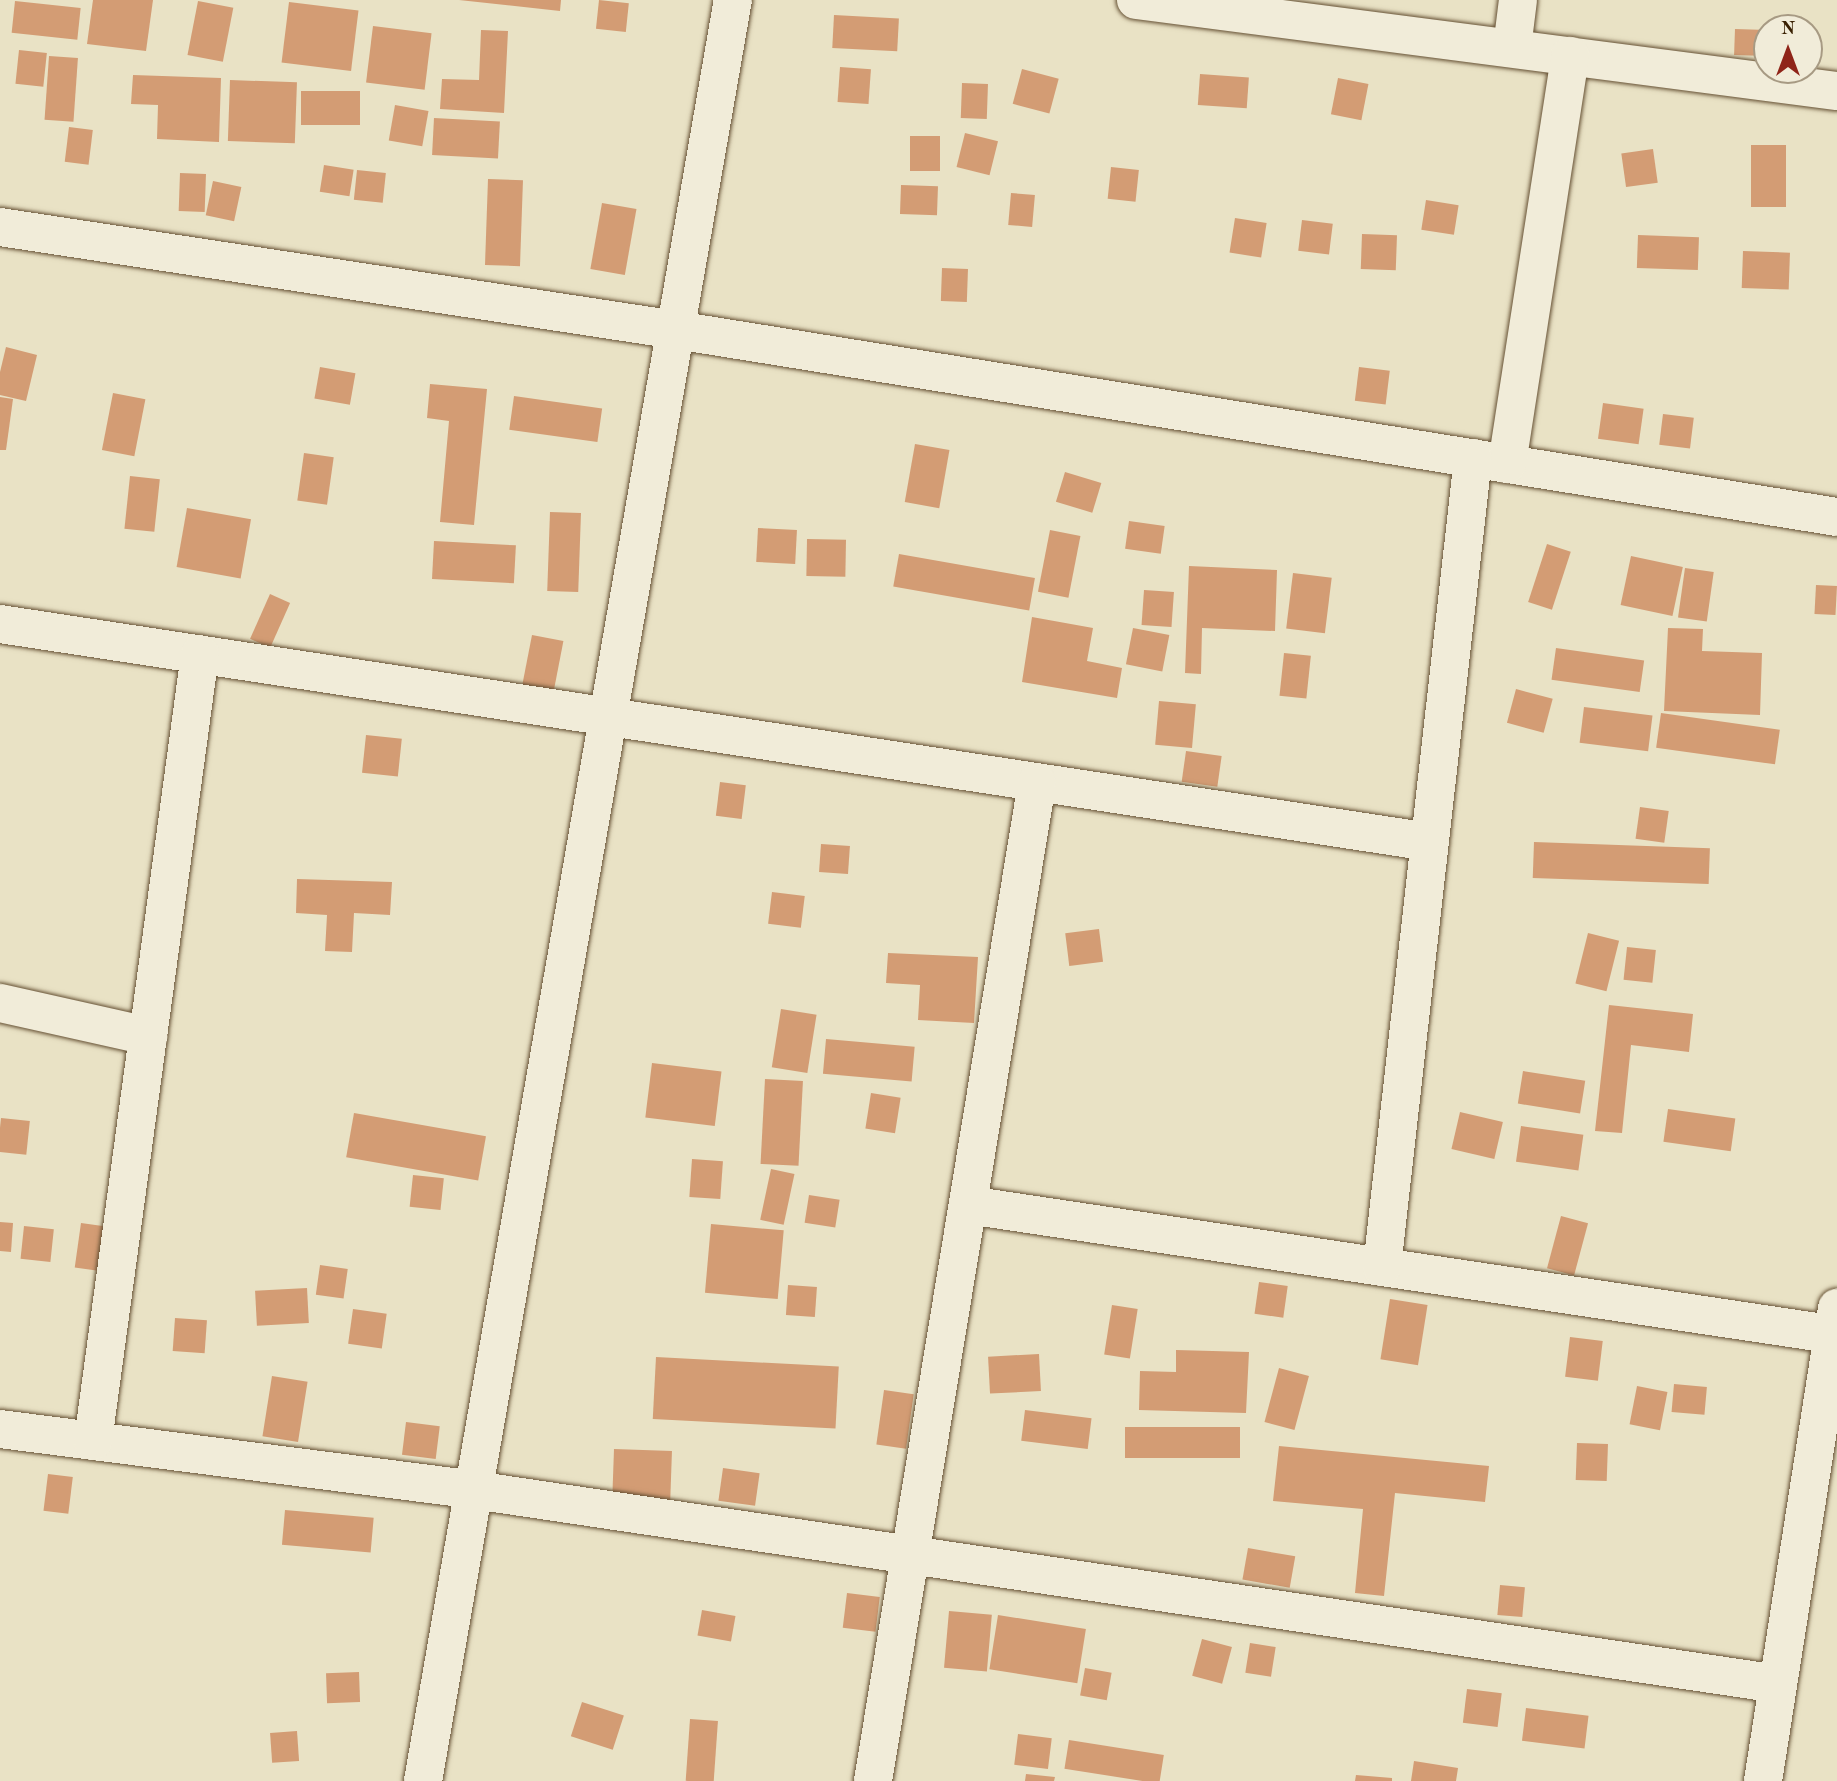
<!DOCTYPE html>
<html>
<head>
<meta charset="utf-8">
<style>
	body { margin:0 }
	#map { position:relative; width:1837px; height:1781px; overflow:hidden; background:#e9e2c5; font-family:"Old Standard TT",serif }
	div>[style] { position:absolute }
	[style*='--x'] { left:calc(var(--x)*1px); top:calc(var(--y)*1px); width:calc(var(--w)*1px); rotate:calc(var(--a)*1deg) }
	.building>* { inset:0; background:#d39c74; transform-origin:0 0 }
	.roads { filter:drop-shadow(0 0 2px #655033) drop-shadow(0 0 2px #655033) }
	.minor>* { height:38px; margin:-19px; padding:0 19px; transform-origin:19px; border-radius:19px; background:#f1ecd9 }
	span { translate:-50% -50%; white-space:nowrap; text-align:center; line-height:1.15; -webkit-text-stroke:5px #f1ecd9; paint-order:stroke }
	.north { position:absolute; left:1753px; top:14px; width:70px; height:70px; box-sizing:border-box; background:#f1ecd9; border:2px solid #a79a83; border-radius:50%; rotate:0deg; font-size:19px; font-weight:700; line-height:28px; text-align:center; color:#392002 }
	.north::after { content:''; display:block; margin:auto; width:24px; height:32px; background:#8f2418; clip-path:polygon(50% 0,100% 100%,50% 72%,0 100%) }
</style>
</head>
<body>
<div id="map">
	<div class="building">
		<div style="clip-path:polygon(93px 0,153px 0,146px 51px,87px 44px)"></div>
		<div style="clip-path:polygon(459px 0,561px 0,560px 11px)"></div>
		<div style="left:599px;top:0;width:30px;height:29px;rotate:6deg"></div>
		<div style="left:15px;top:1px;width:66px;height:32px;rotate:6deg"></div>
		<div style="left:198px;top:1px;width:36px;height:55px;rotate:11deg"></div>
		<div style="left:289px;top:2px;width:70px;height:61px;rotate:7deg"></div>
		<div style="left:834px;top:15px;width:65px;height:33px;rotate:3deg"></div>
		<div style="left:373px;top:26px;width:59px;height:57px;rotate:7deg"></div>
		<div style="left:1735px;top:29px;width:32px;height:26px;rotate:2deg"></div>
		<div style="clip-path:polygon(481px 30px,508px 31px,504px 113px,440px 109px,442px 79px,479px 80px)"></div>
		<div style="left:19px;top:50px;width:28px;height:34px;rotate:6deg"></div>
		<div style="left:49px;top:56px;width:29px;height:64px;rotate:4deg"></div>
		<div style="left:840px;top:67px;width:31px;height:35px;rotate:4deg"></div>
		<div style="left:1022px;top:69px;width:38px;height:36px;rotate:15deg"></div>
		<div style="left:1200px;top:74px;width:49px;height:31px;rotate:4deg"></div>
		<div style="clip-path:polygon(133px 75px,221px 78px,219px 142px,157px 139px,158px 105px,131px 104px)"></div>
		<div style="left:1338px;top:78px;width:31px;height:37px;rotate:11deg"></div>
		<div style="left:230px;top:80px;width:67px;height:61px;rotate:2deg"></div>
		<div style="left:962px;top:83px;width:26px;height:35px;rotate:2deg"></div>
		<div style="left:301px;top:91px;width:59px;height:34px"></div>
		<div style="left:395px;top:105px;width:34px;height:36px;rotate:10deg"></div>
		<div style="left:434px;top:118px;width:66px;height:37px;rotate:3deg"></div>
		<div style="left:69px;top:127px;width:24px;height:35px;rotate:7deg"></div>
		<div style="left:965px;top:133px;width:34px;height:35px;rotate:14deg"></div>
		<div style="left:910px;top:136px;width:30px;height:35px"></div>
		<div style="left:1751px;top:145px;width:35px;height:62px"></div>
		<div style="left:1653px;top:149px;width:34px;height:32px;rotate:82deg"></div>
		<div style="left:324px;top:165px;width:30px;height:27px;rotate:9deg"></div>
		<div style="left:1111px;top:167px;width:28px;height:32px;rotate:6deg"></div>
		<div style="left:357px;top:170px;width:29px;height:30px;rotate:6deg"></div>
		<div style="left:180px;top:173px;width:26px;height:38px;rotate:2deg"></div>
		<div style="left:488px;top:179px;width:35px;height:86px;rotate:2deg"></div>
		<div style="left:213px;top:181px;width:29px;height:35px;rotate:12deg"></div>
		<div style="left:901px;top:185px;width:37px;height:29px;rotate:2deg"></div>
		<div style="left:1011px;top:193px;width:24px;height:32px;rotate:5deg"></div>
		<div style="left:1426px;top:200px;width:33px;height:30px;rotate:9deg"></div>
		<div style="left:602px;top:203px;width:35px;height:67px;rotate:10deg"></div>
		<div style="left:1235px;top:218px;width:32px;height:35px;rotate:9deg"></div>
		<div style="left:1302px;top:220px;width:31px;height:31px;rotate:7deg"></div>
		<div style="left:1362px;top:234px;width:35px;height:35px;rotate:2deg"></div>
		<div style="left:1638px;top:235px;width:61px;height:33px;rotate:2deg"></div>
		<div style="left:1743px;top:251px;width:47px;height:37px;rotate:2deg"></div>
		<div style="left:942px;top:268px;width:26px;height:33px;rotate:2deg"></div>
		<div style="clip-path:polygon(6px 347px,37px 355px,26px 401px,0 395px,0 372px)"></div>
		<div style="left:320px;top:367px;width:36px;height:32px;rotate:10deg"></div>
		<div style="left:1359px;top:367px;width:31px;height:34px;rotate:7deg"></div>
		<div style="clip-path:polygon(430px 384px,487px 389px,474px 525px,440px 522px,449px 421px,427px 418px)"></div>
		<div style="left:113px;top:393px;width:33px;height:58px;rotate:11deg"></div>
		<div style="left:514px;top:396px;width:89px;height:34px;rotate:8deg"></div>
		<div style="clip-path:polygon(0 397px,13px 399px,6px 450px,0 450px)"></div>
		<div style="left:1603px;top:403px;width:41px;height:36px;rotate:8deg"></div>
		<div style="left:1663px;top:414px;width:31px;height:31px;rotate:7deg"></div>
		<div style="left:915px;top:444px;width:35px;height:59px;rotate:10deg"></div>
		<div style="left:304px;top:453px;width:30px;height:48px;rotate:8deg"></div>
		<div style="left:1065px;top:472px;width:38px;height:31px;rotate:17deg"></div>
		<div style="left:130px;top:476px;width:30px;height:53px;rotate:6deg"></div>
		<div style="left:187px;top:508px;width:65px;height:60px;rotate:10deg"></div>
		<div style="left:550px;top:512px;width:31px;height:79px;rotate:2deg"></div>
		<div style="left:1129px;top:521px;width:36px;height:28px;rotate:8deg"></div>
		<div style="left:758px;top:528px;width:39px;height:34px;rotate:3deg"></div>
		<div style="left:1050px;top:530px;width:31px;height:63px;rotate:11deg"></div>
		<div style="left:807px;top:539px;width:39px;height:37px;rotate:1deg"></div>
		<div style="left:434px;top:541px;width:82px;height:38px;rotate:3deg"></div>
		<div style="left:1547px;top:544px;width:25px;height:61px;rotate:18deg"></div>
		<div style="left:899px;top:554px;width:138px;height:33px;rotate:10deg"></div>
		<div style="left:1631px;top:556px;width:53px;height:50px;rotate:12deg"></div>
		<div style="clip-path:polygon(1189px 566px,1277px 570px,1275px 631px,1202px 628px,1201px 674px,1185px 673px)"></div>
		<div style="left:1685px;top:568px;width:29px;height:50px;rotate:8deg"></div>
		<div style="left:1293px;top:573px;width:39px;height:56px;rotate:7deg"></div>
		<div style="left:1816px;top:585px;width:21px;height:29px;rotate:3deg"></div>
		<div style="left:1144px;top:590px;width:30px;height:35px;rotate:4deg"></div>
		<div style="left:270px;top:594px;width:22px;height:49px;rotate:24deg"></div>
		<div style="clip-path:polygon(1032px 617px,1093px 628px,1087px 661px,1122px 668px,1117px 698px,1022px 682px)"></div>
		<div style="left:1133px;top:628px;width:37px;height:37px;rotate:11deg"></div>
		<div style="clip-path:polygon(1668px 628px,1703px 629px,1702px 651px,1762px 653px,1760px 715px,1664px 711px)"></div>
		<div style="left:532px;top:635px;width:32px;height:53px;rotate:11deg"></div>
		<div style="left:1556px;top:648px;width:89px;height:32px;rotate:8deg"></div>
		<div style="left:1284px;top:653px;width:27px;height:43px;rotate:6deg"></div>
		<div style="left:1516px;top:689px;width:38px;height:35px;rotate:15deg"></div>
		<div style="left:1159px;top:701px;width:37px;height:44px;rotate:5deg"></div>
		<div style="left:1584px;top:707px;width:69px;height:36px;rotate:7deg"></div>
		<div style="left:1661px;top:713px;width:120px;height:35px;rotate:8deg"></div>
		<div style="left:366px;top:735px;width:36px;height:38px;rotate:6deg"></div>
		<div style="left:1186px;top:751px;width:36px;height:31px;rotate:8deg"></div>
		<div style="left:720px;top:782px;width:26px;height:34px;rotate:7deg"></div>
		<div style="left:1640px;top:807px;width:29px;height:32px;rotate:8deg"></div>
		<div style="left:1534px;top:842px;width:176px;height:36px;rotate:2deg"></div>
		<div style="left:821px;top:844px;width:29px;height:28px;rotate:4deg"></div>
		<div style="clip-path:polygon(297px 879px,392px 882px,390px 915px,354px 913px,352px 952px,325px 951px,327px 915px,296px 913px)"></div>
		<div style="left:772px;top:892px;width:33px;height:32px;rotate:7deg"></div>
		<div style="left:1099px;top:929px;width:33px;height:34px;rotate:83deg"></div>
		<div style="left:1588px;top:933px;width:32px;height:52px;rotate:14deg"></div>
		<div style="left:1627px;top:947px;width:29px;height:33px;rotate:6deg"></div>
		<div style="clip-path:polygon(888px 953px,978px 957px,974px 1023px,918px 1020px,920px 985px,886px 983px)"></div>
		<div style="clip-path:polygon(1609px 1005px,1693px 1014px,1689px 1052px,1631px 1045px,1622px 1133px,1595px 1131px)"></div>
		<div style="left:781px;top:1009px;width:36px;height:59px;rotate:9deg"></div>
		<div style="left:826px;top:1039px;width:89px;height:35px;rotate:5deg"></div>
		<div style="left:652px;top:1063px;width:70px;height:55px;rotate:7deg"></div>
		<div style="left:1523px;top:1071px;width:63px;height:33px;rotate:9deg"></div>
		<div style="left:765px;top:1079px;width:38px;height:85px;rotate:3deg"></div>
		<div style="left:871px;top:1093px;width:30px;height:36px;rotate:9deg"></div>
		<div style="left:1668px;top:1109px;width:68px;height:33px;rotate:8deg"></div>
		<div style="left:1460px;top:1112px;width:44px;height:38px;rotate:13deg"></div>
		<div style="left:354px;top:1113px;width:134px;height:45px;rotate:10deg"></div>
		<div style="left:1px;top:1118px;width:29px;height:34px;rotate:6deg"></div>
		<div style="left:1521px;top:1126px;width:63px;height:36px;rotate:8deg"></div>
		<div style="left:692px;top:1159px;width:31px;height:38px;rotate:4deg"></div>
		<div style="left:771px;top:1169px;width:24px;height:52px;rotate:12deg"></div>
		<div style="left:413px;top:1175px;width:31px;height:32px;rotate:6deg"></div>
		<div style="left:809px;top:1195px;width:31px;height:28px;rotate:9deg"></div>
		<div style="left:1561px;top:1216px;width:28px;height:54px;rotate:15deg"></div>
		<div style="clip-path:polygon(0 1222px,13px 1223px,11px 1252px,0 1251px)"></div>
		<div style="left:81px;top:1223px;width:29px;height:45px;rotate:8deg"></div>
		<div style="left:711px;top:1224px;width:73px;height:69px;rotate:5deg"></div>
		<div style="left:24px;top:1226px;width:30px;height:33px;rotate:6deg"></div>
		<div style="left:320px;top:1265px;width:28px;height:30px;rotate:8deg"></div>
		<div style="left:1259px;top:1282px;width:29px;height:32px;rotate:8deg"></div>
		<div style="left:788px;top:1285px;width:29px;height:30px;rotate:4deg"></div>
		<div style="left:307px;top:1288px;width:35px;height:52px;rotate:87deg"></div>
		<div style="left:1390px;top:1299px;width:38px;height:61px;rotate:9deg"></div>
		<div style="left:1112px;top:1305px;width:26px;height:50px;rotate:9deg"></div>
		<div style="left:353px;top:1309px;width:34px;height:35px;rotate:8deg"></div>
		<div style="left:175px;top:1318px;width:32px;height:33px;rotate:4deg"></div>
		<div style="left:1570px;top:1337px;width:33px;height:40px;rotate:7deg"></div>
		<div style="clip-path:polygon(1176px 1350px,1249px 1352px,1246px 1413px,1139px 1410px,1140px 1371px,1176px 1372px)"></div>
		<div style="left:1039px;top:1354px;width:37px;height:51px;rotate:87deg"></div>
		<div style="left:656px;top:1357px;width:183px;height:62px;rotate:3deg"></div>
		<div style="left:1279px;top:1368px;width:31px;height:56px;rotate:15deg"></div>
		<div style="left:272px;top:1376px;width:36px;height:61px;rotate:9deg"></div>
		<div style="left:1674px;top:1384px;width:33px;height:28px;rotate:5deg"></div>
		<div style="left:1637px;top:1386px;width:31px;height:39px;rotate:11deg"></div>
		<div style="left:884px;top:1390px;width:30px;height:55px;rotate:8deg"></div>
		<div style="left:1025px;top:1410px;width:67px;height:31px;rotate:7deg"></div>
		<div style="left:406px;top:1422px;width:34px;height:33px;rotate:7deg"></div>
		<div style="left:1125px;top:1427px;width:115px;height:31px"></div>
		<div style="left:1577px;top:1443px;width:31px;height:37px;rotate:2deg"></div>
		<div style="clip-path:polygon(1279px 1446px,1489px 1466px,1485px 1502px,1395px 1493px,1384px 1596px,1355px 1593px,1363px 1509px,1273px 1501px)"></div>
		<div style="left:614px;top:1449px;width:58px;height:49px;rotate:2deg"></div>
		<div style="left:723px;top:1468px;width:37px;height:33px;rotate:8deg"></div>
		<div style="left:48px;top:1474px;width:25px;height:37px;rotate:7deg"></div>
		<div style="left:285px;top:1510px;width:89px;height:35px;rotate:5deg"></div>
		<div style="left:1248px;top:1548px;width:48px;height:32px;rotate:10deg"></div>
		<div style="left:1500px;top:1585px;width:25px;height:30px;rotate:5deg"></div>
		<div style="left:847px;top:1593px;width:33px;height:35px;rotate:7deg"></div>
		<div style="left:702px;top:1610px;width:34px;height:26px;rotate:10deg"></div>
		<div style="left:949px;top:1611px;width:43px;height:57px;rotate:5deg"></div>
		<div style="left:998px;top:1615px;width:89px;height:55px;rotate:9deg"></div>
		<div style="left:1202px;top:1639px;width:31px;height:38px;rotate:15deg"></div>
		<div style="left:1250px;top:1643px;width:26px;height:30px;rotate:9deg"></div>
		<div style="left:1085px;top:1668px;width:27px;height:28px;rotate:10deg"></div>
		<div style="left:359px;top:1672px;width:30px;height:33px;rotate:88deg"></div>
		<div style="left:1467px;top:1689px;width:35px;height:34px;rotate:7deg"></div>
		<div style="left:582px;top:1702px;width:44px;height:36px;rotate:18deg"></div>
		<div style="left:1526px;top:1708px;width:63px;height:33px;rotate:7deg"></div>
		<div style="left:690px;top:1719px;width:28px;height:62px;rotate:4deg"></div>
		<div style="left:297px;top:1731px;width:30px;height:27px;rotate:86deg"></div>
		<div style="left:1018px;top:1734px;width:34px;height:31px;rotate:7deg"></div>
		<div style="left:1069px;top:1740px;width:96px;height:29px;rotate:9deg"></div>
		<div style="clip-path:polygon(1414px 1761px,1458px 1768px,1456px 1781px,1411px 1781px)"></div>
		<div style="clip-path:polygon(1026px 1774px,1055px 1777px,1054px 1781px,1025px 1781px)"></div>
		<div style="clip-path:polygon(1356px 1775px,1392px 1778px,1392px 1781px,1355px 1781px)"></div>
	</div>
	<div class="roads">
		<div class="minor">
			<div style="--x:1136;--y:0;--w:707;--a:7.4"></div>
			<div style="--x:1512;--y:48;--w:48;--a:-82.9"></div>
			<div style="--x:0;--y:227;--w:684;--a:8.66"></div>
			<div style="--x:676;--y:330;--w:1176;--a:9.15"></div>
			<div style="--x:1507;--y:464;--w:413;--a:-81.2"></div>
			<div style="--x:0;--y:624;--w:1446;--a:8.67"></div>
			<div style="--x:0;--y:1003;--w:152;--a:12.6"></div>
			<div style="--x:968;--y:1205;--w:879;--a:8.51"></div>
			<div style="--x:1382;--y:1267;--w:814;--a:-83.58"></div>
			<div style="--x:0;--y:1429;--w:478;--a:7.3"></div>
			<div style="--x:474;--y:1490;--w:1318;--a:8.46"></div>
			<div style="--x:93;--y:1441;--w:794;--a:-82.26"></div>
			<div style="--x:423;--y:1781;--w:1808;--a:-80.13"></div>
			<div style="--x:873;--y:1781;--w:1011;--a:-80.67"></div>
			<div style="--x:1763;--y:1781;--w:479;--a:-81.1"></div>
		</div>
	</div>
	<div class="north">N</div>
</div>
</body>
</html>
